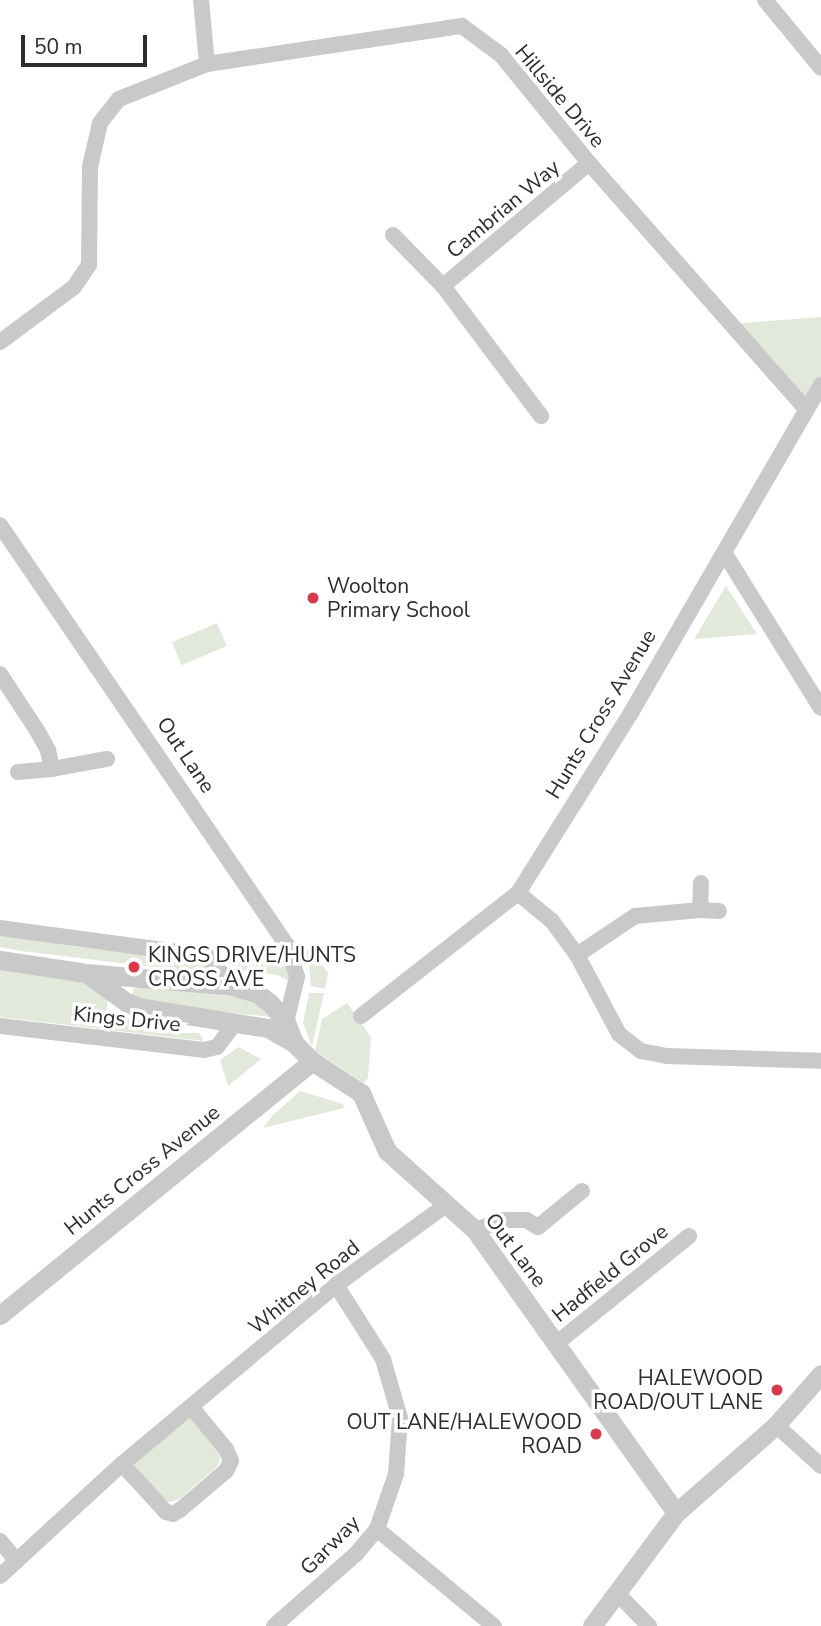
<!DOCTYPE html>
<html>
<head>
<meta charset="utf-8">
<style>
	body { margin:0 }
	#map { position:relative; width:821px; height:1626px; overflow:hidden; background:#fff; font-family:"Nunito Sans",sans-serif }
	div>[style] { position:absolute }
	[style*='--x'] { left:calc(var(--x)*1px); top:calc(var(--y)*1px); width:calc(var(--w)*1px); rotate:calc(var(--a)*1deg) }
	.green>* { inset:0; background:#e3e9da; transform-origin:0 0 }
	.minor>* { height:16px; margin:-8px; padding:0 8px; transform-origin:8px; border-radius:8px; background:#c9c9c9 }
	.tertiary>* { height:19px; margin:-9.5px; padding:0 9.5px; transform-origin:9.5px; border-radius:9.5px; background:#c9c9c9 }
	.dots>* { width:19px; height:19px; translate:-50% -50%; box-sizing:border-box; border:4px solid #fff; border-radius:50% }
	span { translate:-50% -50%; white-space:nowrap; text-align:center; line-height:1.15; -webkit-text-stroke:7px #fff; paint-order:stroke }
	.street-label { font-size:21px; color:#2c2c2c }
	.poi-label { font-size:21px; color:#2c2c2c }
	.left { translate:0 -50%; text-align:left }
	.right { translate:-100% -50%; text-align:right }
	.scale { position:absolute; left:21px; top:35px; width:126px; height:32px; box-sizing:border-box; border:4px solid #2c2c2c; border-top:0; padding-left:9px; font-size:21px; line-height:24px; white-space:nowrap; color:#2c2c2c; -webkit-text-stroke:5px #fff; paint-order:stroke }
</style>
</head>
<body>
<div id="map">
	<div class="green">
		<div style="clip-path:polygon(821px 317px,821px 385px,806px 409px,731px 324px)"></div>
		<div style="clip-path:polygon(726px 586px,757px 634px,694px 639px)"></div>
		<div style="left:217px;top:623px;width:25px;height:49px;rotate:67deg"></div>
		<div style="clip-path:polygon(0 933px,77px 947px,200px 960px,209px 968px,204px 973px,21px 951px,0 947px)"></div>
		<div style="clip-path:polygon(278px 946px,288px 961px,289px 981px,278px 975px,238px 970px,225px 961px,226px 949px,243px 952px)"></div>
		<div style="clip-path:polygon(310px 949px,328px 973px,325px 989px,311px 986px,309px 964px,304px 953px)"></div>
		<div style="clip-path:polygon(0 966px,85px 981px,108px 997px,106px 1016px,175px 1024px,175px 1033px,199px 1033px,204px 1041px,0 1017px)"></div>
		<div style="clip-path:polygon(140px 987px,255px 999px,271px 1017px,141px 1003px,132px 996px,134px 988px)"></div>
		<div style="clip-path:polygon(309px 993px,324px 993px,312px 1046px,303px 1023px)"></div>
		<div style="clip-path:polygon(347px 1003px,371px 1037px,368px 1078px,364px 1083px,315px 1051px,322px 1019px)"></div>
		<div style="clip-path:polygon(239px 1047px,261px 1059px,228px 1086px,220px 1060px)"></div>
		<div style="clip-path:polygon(300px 1091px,343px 1104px,344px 1108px,263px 1128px,273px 1115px)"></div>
		<div style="clip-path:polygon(189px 1415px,217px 1448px,220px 1459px,218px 1466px,178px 1500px,168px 1502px,162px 1500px,132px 1464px)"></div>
	</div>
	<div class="minor">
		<div style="--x:201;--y:0;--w:64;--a:84.6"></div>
		<div style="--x:207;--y:64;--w:258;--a:-8.5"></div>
		<div style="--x:462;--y:26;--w:49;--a:36.6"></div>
		<div style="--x:501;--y:55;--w:139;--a:50.8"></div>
		<div style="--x:589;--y:163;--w:328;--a:48.6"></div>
		<div style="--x:765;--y:0;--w:88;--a:50.5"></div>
		<div style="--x:393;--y:235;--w:71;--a:45.6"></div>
		<div style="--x:443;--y:286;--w:163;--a:53"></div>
		<div style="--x:443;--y:286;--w:191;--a:-40.1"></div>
		<div style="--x:0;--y:342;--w:92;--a:-36.6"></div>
		<div style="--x:74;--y:287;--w:27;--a:-56"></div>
		<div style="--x:89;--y:265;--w:98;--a:-89.4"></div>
		<div style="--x:90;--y:167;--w:45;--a:-77.2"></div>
		<div style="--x:100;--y:123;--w:31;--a:-52"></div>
		<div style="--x:119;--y:99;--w:95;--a:-21.7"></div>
		<div style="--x:0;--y:525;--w:511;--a:55.69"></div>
		<div style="--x:288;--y:947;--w:31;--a:73"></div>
		<div style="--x:297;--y:977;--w:46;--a:103.7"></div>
		<div style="--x:725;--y:554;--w:181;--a:58.1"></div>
		<div style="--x:0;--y:674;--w:69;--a:56.8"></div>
		<div style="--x:38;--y:732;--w:21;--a:61"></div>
		<div style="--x:48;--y:750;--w:19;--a:78"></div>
		<div style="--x:52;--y:769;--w:56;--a:-10.3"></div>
		<div style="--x:18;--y:772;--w:34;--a:-5"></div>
		<div style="--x:518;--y:893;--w:44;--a:39.5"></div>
		<div style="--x:552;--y:921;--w:42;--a:53.7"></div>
		<div style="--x:577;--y:955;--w:89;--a:62"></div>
		<div style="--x:619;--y:1034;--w:28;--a:38"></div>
		<div style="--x:641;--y:1051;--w:25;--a:11"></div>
		<div style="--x:666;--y:1056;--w:155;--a:1.8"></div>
		<div style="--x:700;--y:910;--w:27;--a:-88"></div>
		<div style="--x:0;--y:928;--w:209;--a:7.7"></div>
		<div style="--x:207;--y:956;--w:39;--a:50"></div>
		<div style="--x:577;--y:955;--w:70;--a:-33.9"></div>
		<div style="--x:635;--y:916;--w:65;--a:-5.3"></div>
		<div style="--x:700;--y:910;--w:19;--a:3"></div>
		<div style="--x:361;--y:1016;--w:199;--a:-38.1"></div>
		<div style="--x:518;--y:893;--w:215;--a:-57.9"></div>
		<div style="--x:632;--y:711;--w:377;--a:-59.9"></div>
		<div style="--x:0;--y:1026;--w:205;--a:6.7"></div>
		<div style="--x:204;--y:1050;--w:13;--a:-13"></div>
		<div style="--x:217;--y:1047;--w:31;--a:-53"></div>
		<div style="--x:475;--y:1230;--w:31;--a:-19"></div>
		<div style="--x:504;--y:1220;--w:22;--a:0"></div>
		<div style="--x:526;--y:1220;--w:14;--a:30"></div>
		<div style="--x:538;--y:1227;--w:57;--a:-39.3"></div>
		<div style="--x:557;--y:1343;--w:170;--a:-39"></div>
		<div style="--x:776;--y:1425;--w:61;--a:42.3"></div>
		<div style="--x:122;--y:1464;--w:65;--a:47.5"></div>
		<div style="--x:166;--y:1512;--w:7;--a:16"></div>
		<div style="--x:173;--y:1514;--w:9;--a:-32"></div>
		<div style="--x:181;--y:1509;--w:59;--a:-40.2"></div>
		<div style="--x:226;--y:1471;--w:11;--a:-63"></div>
		<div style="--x:231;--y:1461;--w:13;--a:-113"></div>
		<div style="--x:226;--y:1449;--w:55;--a:-129.8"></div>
		<div style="--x:377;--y:1529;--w:152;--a:39.7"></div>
		<div style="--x:0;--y:1541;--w:26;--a:50"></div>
		<div style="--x:0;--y:1576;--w:166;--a:-42.6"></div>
		<div style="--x:122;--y:1464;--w:279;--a:-39.9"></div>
		<div style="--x:336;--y:1285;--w:136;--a:-36"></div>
		<div style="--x:618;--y:1594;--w:45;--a:45.9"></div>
		<div style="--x:274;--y:1626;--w:109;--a:-41.3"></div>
		<div style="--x:356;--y:1554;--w:33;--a:-50"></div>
		<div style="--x:377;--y:1529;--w:58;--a:-70.9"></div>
		<div style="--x:396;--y:1474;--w:56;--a:-85.9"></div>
		<div style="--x:400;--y:1418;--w:61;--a:-106.1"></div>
		<div style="--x:383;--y:1359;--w:88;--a:-122.4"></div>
	</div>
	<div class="tertiary">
		<div style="--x:0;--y:960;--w:87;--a:8.6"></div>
		<div style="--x:86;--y:973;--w:147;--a:5.1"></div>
		<div style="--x:232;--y:986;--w:26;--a:16"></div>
		<div style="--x:257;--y:993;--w:16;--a:38"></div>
		<div style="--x:270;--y:1003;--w:25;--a:50"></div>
		<div style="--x:286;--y:1022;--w:22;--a:69"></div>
		<div style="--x:86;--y:973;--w:49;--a:35.9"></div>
		<div style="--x:126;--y:1002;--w:13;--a:23"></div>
		<div style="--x:138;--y:1007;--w:132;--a:9.2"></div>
		<div style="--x:268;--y:1028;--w:30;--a:30"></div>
		<div style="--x:294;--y:1043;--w:25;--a:45"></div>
		<div style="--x:312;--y:1061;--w:59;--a:33.1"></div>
		<div style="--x:361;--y:1093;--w:64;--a:65.9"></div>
		<div style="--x:387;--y:1151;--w:118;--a:41.9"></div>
		<div style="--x:475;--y:1230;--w:347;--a:54.6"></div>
		<div style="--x:0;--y:1315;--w:402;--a:-39.1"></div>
		<div style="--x:592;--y:1626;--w:141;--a:-53.4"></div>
		<div style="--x:676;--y:1513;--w:133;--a:-41.3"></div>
		<div style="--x:776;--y:1425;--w:68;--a:-48.6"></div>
	</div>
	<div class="dots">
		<div style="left:313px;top:598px;background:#d8394c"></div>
		<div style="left:134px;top:967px;background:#d8394c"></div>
		<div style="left:777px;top:1390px;background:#d8394c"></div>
		<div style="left:596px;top:1434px;background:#d8394c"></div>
	</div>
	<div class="street-label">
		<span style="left:560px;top:96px;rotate:50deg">Hillside Drive</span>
		<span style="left:503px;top:209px;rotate:-40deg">Cambrian Way</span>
		<span style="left:601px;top:714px;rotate:-59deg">Hunts Cross Avenue</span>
		<span style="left:186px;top:755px;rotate:56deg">Out Lane</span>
		<span style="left:127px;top:1019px;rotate:6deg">Kings Drive</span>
		<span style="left:142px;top:1170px;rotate:-39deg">Hunts Cross Avenue</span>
		<span style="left:516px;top:1250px;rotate:53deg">Out Lane</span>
		<span style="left:610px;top:1273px;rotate:-39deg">Hadfield Grove</span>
		<span style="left:304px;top:1287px;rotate:-39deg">Whitney Road</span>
		<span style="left:330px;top:1545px;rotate:-45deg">Garway</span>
	</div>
	<div class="poi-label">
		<span class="left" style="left:327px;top:598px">Woolton<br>Primary School</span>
		<span class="left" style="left:148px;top:967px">KINGS DRIVE/HUNTS<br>CROSS AVE</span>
		<span class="right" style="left:763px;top:1390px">HALEWOOD<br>ROAD/OUT LANE</span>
		<span class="right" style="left:582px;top:1434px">OUT LANE/HALEWOOD<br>ROAD</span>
	</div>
	<div class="scale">50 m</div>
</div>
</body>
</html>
